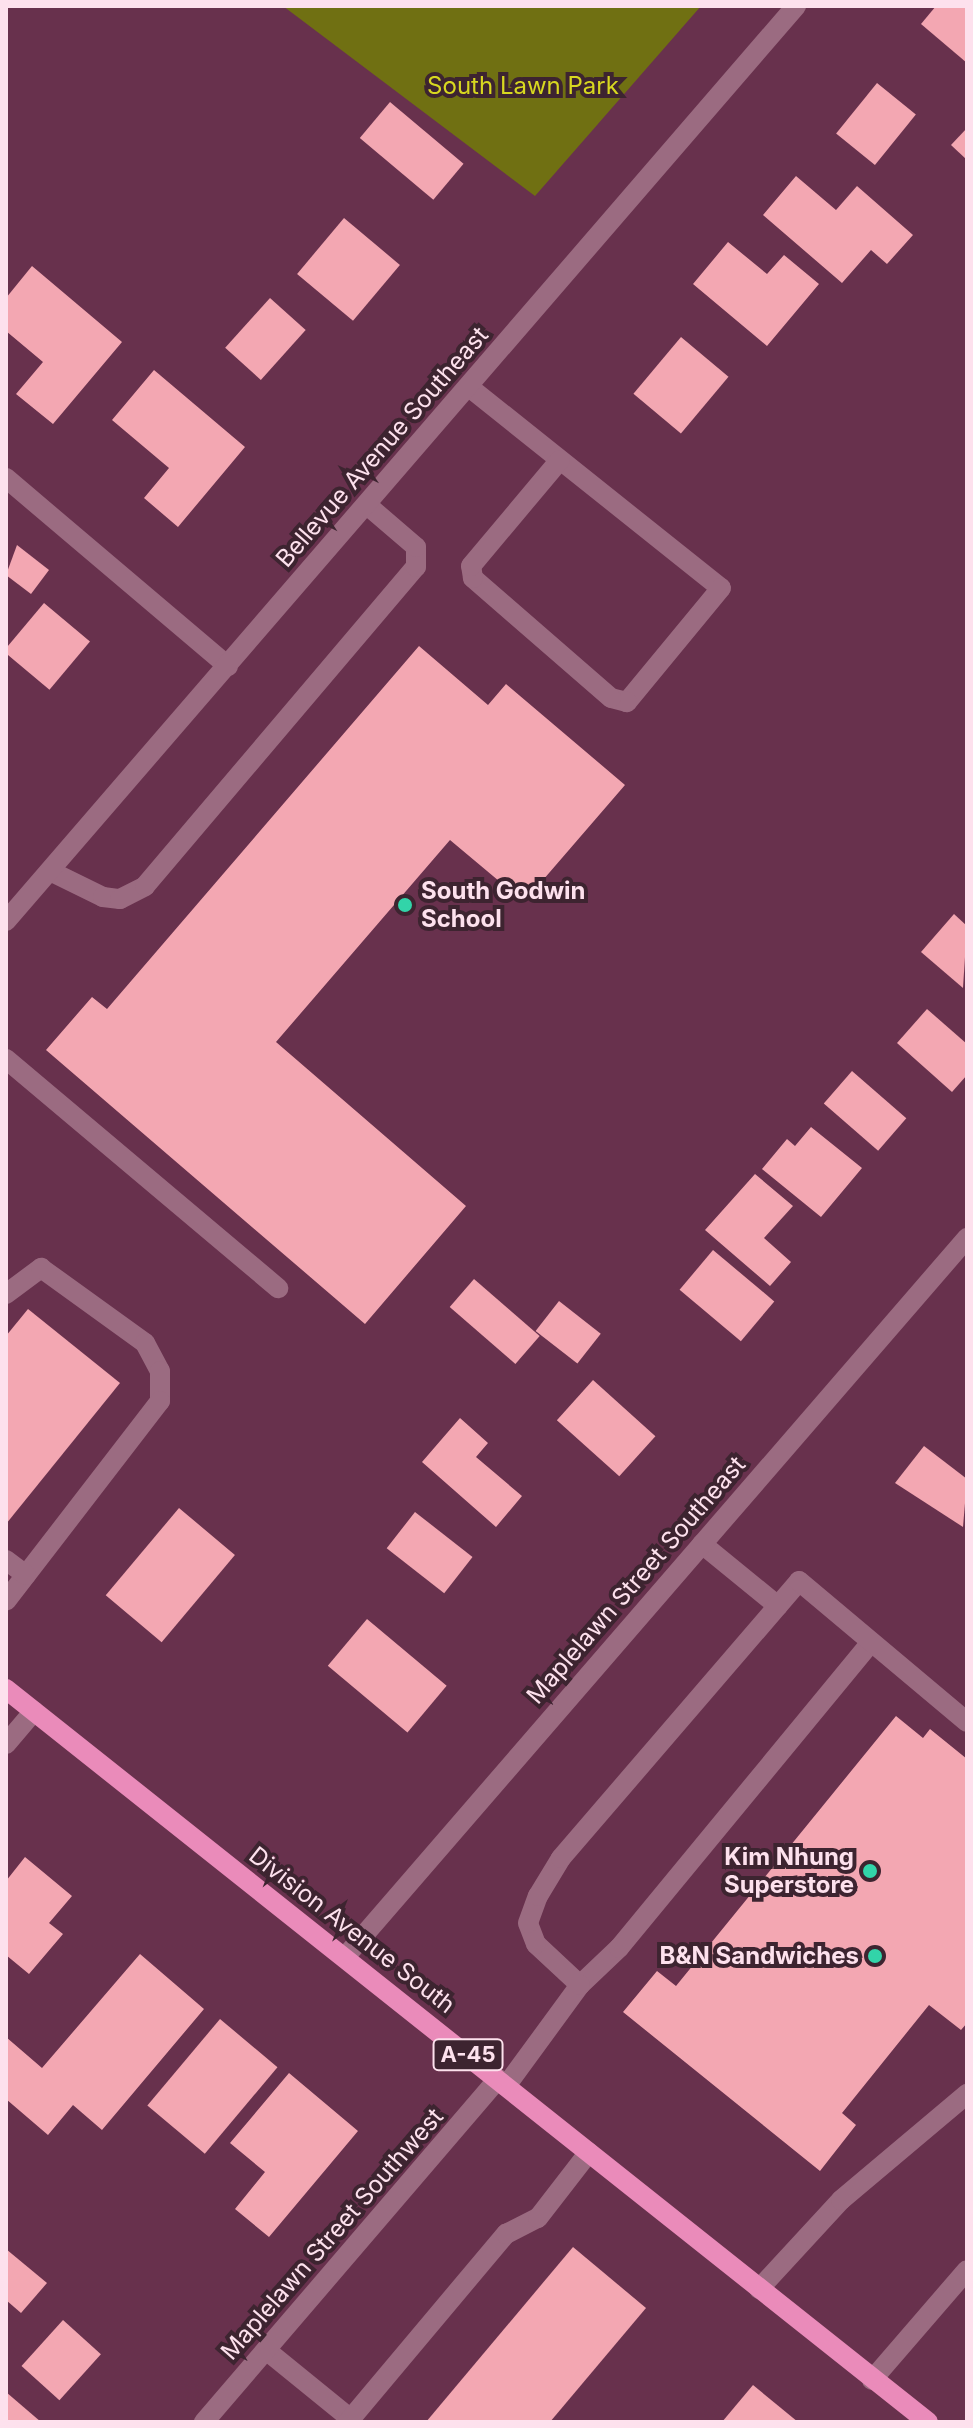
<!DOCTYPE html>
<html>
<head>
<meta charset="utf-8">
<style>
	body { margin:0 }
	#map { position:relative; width:973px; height:2428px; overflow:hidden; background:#68314d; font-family:Inter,sans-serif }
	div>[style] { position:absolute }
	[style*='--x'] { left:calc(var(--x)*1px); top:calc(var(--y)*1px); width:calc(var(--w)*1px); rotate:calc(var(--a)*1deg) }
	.green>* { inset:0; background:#707012 }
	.building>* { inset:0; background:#f3a7b2; transform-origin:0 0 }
	.minor>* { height:20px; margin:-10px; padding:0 10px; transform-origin:10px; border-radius:10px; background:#9b6b81 }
	.major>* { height:20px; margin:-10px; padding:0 10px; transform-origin:10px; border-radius:10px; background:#ea8bba }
	.dots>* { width:22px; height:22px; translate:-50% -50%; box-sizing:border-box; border:4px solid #3d2430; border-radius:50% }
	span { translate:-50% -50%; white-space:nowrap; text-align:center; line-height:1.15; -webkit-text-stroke:8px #3d2430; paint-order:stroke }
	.shield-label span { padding:2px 6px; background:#3d2430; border:2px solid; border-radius:6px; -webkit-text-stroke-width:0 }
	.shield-label { font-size:22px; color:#fde1ed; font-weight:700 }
	.park-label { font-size:24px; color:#d8d820 }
	.street-label { font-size:24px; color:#fde1ed }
	.poi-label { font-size:24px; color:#fde1ed; font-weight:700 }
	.left { translate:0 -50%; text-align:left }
	.right { translate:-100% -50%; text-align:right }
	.frame { position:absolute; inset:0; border:8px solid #fde1ed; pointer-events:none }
</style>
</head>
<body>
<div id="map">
	<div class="green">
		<div style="clip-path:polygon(283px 6px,701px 6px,535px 196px)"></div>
	</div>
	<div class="building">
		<div style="clip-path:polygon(936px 6px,967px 6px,967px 63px,921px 24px)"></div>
		<div style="left:877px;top:83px;width:50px;height:65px;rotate:39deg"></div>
		<div style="left:390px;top:102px;width:96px;height:47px;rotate:40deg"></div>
		<div style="clip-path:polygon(967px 128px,967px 160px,951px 145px)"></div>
		<div style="clip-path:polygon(796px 176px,836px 210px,857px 186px,913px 235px,887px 264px,871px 250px,842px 283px,763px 215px)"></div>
		<div style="left:344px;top:218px;width:73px;height:73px;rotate:40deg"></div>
		<div style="clip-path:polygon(728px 242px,767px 274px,784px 255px,819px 284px,767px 346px,693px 284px)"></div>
		<div style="clip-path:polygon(32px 266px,122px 342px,53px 424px,16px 394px,43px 362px,6px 331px,6px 298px)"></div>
		<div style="left:270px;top:298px;width:48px;height:67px;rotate:42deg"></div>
		<div style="left:681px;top:337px;width:62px;height:74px;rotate:40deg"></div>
		<div style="clip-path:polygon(154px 370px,245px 447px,178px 527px,144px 498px,169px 468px,112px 420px)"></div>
		<div style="clip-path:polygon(17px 545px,49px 570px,31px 594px,6px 575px)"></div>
		<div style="left:44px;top:603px;width:60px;height:63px;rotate:40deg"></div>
		<div style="clip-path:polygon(419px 646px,488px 705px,506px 684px,625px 785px,524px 902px,450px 840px,276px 1042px,466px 1206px,365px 1324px,46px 1050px,92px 997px,107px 1009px)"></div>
		<div style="clip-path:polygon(954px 914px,967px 926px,963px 988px,921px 952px)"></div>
		<div style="clip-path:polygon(927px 1009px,967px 1044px,967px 1075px,952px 1092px,897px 1043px)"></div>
		<div style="left:852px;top:1071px;width:72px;height:43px;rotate:41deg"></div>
		<div style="clip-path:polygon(811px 1127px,862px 1168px,821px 1217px,762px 1169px,787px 1139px,795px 1146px)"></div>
		<div style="clip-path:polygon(755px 1174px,793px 1206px,764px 1238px,791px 1262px,770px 1286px,705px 1230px)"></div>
		<div style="left:713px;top:1250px;width:80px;height:52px;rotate:40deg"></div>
		<div style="left:474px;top:1279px;width:87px;height:37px;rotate:41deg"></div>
		<div style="left:559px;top:1301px;width:53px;height:38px;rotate:38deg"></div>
		<div style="clip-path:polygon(28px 1309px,120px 1383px,6px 1524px,6px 1336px)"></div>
		<div style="left:593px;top:1380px;width:84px;height:54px;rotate:42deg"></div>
		<div style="clip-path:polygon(460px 1418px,488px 1443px,476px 1457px,522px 1496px,496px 1527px,422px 1462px)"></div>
		<div style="clip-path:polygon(924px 1446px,967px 1479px,963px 1527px,895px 1483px)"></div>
		<div style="left:179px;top:1508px;width:73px;height:114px;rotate:40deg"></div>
		<div style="left:415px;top:1512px;width:73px;height:46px;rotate:38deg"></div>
		<div style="left:367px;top:1619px;width:104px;height:61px;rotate:40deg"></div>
		<div style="clip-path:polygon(896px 1716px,923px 1738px,930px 1729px,967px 1759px,967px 2023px,961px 2030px,929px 2005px,842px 2113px,856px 2125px,820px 2171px,623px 2012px,657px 1971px,676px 1986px)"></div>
		<div style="clip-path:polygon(25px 1857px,72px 1896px,49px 1923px,63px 1934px,29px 1974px,6px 1955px,6px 1881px)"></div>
		<div style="clip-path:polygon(140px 1954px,204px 2009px,102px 2130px,73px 2105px,48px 2135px,6px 2099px,6px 2037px,42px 2068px)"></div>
		<div style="left:220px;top:2019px;width:75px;height:113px;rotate:40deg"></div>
		<div style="clip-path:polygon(289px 2073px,358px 2131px,269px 2237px,235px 2209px,265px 2172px,230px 2143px)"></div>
		<div style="clip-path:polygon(573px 2247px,646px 2308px,550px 2422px,426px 2422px)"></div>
		<div style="clip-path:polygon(6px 2249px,47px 2283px,21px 2313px,6px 2300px)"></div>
		<div style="left:63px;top:2320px;width:51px;height:62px;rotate:42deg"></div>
		<div style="clip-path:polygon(753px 2385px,798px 2422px,722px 2422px)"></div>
		<div style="clip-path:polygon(6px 2392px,41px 2422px,6px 2422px)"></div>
	</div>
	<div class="minor">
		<div style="--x:469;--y:387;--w:322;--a:38.6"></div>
		<div style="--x:721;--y:588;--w:148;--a:129.5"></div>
		<div style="--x:627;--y:702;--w:16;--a:-166"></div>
		<div style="--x:611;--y:698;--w:183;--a:-139"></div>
		<div style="--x:473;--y:578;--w:12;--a:-99"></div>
		<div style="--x:471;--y:566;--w:138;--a:-50"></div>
		<div style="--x:6;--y:478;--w:291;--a:40.3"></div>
		<div style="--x:50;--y:871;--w:59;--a:26.1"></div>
		<div style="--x:103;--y:897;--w:17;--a:7"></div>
		<div style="--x:120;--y:899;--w:28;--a:-27"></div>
		<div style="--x:145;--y:886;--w:419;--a:-49.7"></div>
		<div style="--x:416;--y:567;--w:20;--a:-90"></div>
		<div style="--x:416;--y:547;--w:65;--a:-139.4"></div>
		<div style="--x:6;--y:921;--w:1209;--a:-49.19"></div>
		<div style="--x:6;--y:1059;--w:356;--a:40.1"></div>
		<div style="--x:6;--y:1294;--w:44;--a:-36.6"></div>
		<div style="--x:41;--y:1268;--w:128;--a:35.8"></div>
		<div style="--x:145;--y:1343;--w:32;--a:62"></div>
		<div style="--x:160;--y:1371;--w:30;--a:90"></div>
		<div style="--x:160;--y:1401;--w:252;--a:127.6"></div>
		<div style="--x:702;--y:1544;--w:98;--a:39.2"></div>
		<div style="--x:6;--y:1560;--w:25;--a:37"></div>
		<div style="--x:6;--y:1744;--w:43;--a:-49.7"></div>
		<div style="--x:345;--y:1957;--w:951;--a:-49.14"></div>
		<div style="--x:580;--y:1985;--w:54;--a:-43.5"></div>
		<div style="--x:619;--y:1948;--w:396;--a:-50.5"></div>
		<div style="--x:506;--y:2086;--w:125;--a:-53.8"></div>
		<div style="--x:580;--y:1985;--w:60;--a:-137"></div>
		<div style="--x:536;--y:1944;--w:22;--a:-111"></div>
		<div style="--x:528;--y:1923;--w:29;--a:-70"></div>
		<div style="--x:538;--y:1896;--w:44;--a:-58.8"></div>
		<div style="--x:561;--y:1858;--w:365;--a:-49.3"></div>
		<div style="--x:799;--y:1581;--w:219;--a:40"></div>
		<div style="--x:759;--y:2289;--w:121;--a:-47.3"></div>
		<div style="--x:841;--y:2200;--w:165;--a:-40.1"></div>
		<div style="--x:266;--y:2350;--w:109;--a:39.1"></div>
		<div style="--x:872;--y:2380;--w:145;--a:-49.2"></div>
		<div style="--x:204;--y:2422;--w:452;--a:-49.4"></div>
		<div style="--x:348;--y:2422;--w:246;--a:-50"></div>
		<div style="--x:506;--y:2234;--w:36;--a:-27"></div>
		<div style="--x:538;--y:2218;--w:83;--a:-52.3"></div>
	</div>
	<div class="major">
		<div style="--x:6;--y:1689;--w:1178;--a:38.49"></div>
	</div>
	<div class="dots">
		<div style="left:405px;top:905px;background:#32d4a9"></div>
		<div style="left:870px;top:1871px;background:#32d4a9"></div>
		<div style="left:875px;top:1956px;background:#32d4a9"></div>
	</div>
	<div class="shield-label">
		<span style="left:468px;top:2055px">A-45</span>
	</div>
	<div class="park-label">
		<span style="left:523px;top:86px">South Lawn Park</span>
	</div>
	<div class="street-label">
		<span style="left:382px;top:447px;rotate:-49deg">Bellevue Avenue Southeast</span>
		<span style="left:636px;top:1580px;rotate:-49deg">Maplelawn Street Southeast</span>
		<span style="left:352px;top:1930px;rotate:38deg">Division Avenue South</span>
		<span style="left:332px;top:2234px;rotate:-49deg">Maplelawn Street Southwest</span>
	</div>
	<div class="poi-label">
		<span class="left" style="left:421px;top:905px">South Godwin<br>School</span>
		<span class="right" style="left:854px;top:1871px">Kim Nhung<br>Superstore</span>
		<span class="right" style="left:859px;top:1956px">B&amp;N Sandwiches</span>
	</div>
	<div class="frame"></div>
</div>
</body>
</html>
